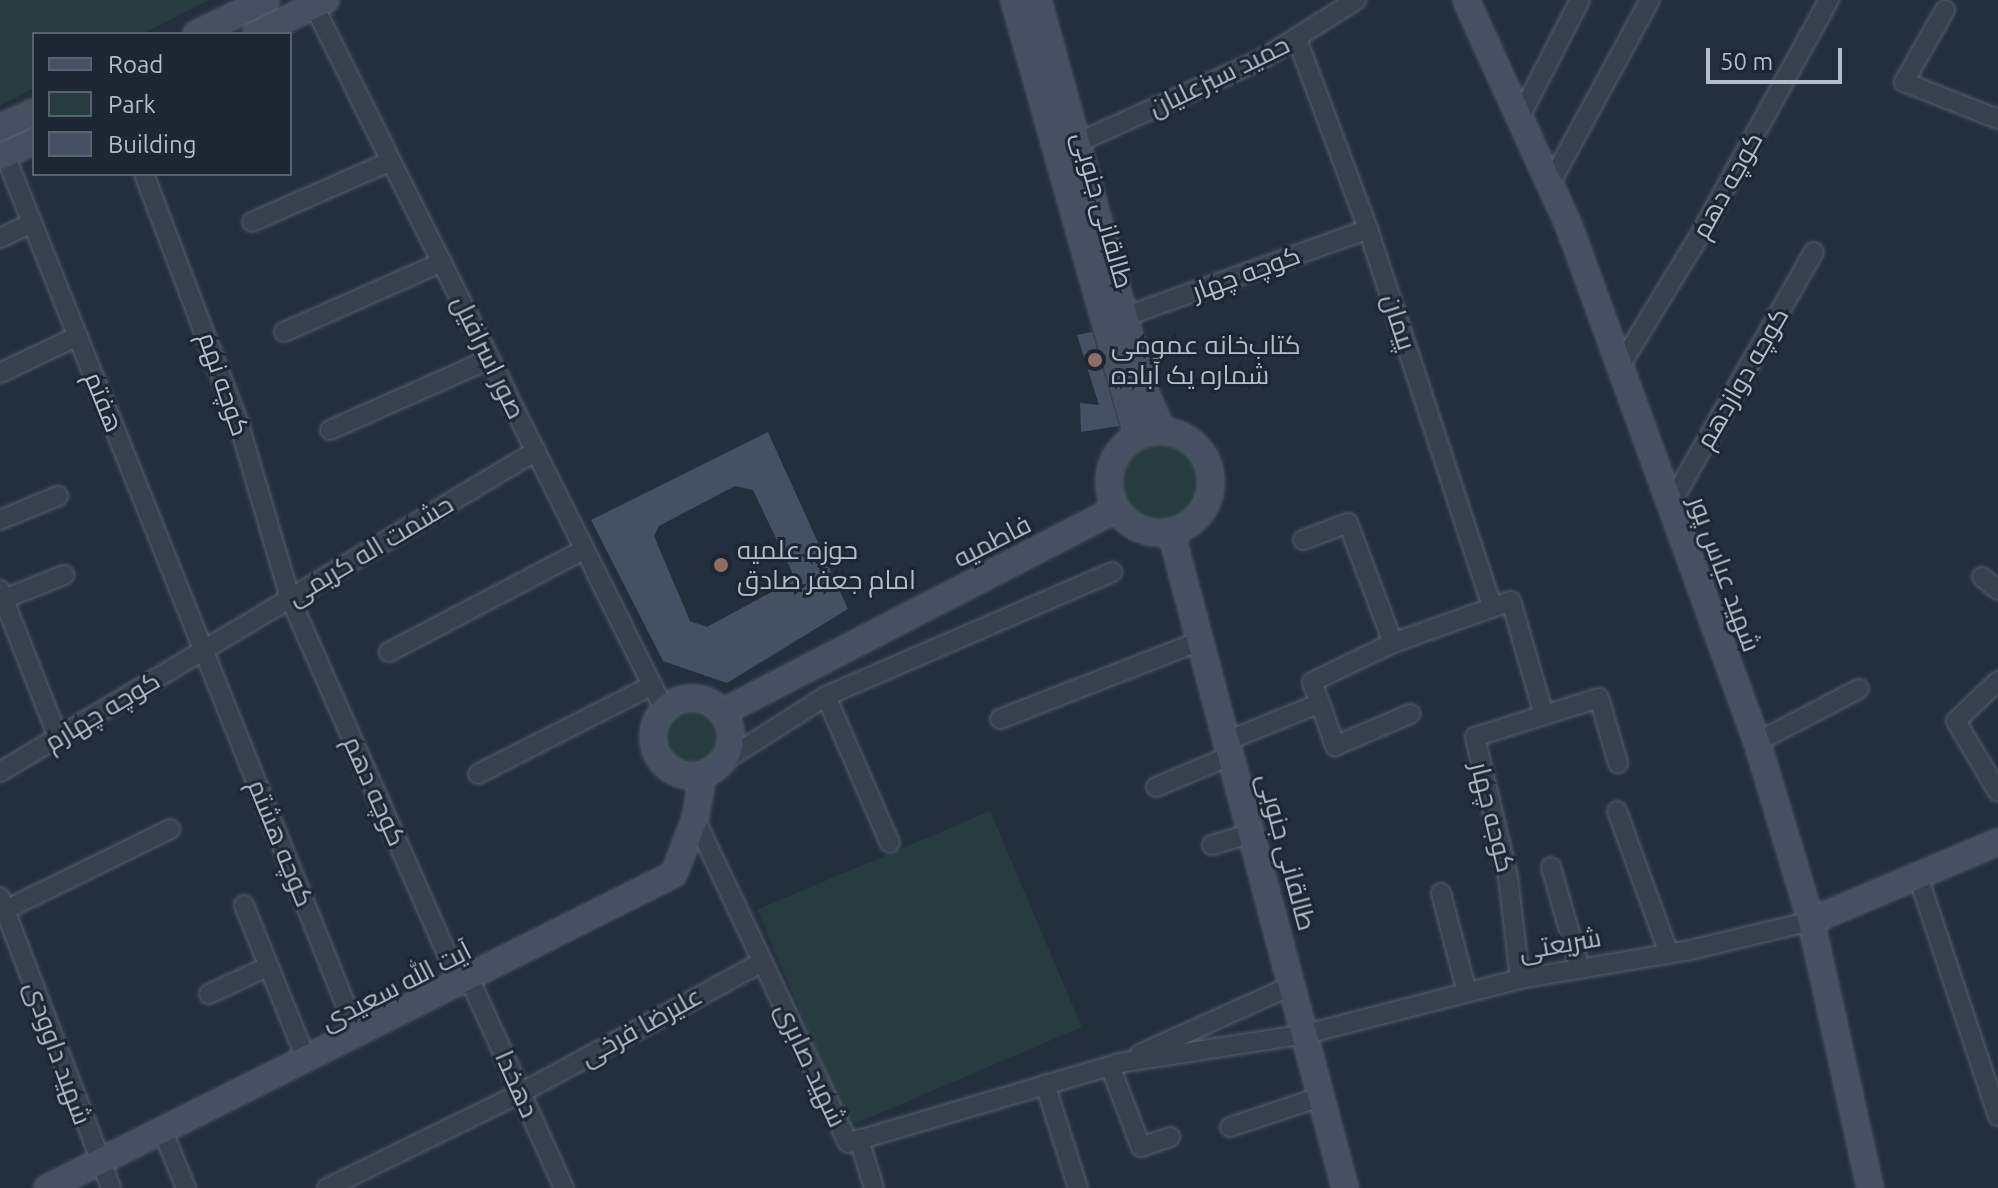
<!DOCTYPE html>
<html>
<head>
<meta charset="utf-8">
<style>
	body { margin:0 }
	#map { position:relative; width:1998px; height:1188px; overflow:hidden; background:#242f3e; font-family:Ubuntu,Cairo,sans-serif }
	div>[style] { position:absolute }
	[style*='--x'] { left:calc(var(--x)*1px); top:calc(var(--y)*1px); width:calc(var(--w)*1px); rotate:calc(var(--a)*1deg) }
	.green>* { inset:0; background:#263c3f; transform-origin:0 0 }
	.round { border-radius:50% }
	.building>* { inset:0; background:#455162 }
	.roads { filter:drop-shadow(0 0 2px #565f6c) drop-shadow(0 0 2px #565f6c) }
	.street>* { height:18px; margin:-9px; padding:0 9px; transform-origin:9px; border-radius:9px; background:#38414e }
	.secondary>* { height:24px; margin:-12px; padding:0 12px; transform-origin:12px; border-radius:12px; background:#465061 }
	.secondary>.ring { margin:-12px; padding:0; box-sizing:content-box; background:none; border:24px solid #465061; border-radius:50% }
	.dots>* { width:22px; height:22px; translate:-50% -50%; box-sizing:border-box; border:4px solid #1d2633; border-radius:50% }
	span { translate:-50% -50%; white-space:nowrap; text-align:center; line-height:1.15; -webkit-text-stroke:6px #1d2633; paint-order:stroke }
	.street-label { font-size:26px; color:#b4bcc9 }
	.poi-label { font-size:26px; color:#b4bcc9 }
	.left { translate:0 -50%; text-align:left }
	.legend { position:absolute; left:32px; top:32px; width:260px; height:144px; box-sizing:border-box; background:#1d2633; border:2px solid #59626f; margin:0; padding:10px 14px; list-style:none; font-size:24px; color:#b4bcc9 }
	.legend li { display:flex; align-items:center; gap:16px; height:40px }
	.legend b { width:40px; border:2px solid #59626f }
	.scale { position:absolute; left:1706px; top:48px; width:136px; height:36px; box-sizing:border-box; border:4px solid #b4bcc9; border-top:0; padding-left:10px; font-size:24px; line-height:28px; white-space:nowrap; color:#b4bcc9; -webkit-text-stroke:6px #1d2633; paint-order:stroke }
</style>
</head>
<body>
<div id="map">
	<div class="green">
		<div style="clip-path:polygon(0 0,209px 0,142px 34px,34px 34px,34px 88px,0 106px)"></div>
		<div class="round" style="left:1122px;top:444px;width:78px;height:78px"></div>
		<div class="round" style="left:664px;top:708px;width:56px;height:56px"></div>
		<div style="left:990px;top:811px;width:235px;height:253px;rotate:67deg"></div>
	</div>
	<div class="building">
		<div style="clip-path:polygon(1092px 332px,1119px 426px,1081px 432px,1080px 403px,1099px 405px,1077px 335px)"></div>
		<div style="clip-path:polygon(evenodd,768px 432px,848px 609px,727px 683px,663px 661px,591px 520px,768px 432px,735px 486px,753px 490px,792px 572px,788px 583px,707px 627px,690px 621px,654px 536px,659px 526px,735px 486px)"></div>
	</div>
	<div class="roads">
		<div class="street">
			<div style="--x:314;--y:6;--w:785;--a:63.53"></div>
			<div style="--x:1945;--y:10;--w:83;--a:119.7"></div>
			<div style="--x:1904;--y:82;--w:101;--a:21.5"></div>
			<div style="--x:1297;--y:39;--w:203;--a:69.5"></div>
			<div style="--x:1368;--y:229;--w:398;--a:71.8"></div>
			<div style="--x:1520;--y:117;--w:131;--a:-62.9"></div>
			<div style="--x:1077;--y:143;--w:205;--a:-24.4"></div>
			<div style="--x:1264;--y:58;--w:109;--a:-32.2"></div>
			<div style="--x:5;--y:155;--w:949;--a:68.16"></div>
			<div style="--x:144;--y:174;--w:264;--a:69.2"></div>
			<div style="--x:238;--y:421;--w:184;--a:73.6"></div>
			<div style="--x:290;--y:598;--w:423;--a:66.2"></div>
			<div style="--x:1550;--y:184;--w:209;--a:-61.5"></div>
			<div style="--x:252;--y:222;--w:152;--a:-23.7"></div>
			<div style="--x:0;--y:238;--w:35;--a:-25"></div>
			<div style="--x:1124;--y:317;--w:259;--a:-19.8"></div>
			<div style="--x:284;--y:332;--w:173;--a:-23.9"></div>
			<div style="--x:1620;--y:366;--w:150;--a:-58.6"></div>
			<div style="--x:1698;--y:238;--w:272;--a:-61.2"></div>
			<div style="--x:0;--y:373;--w:86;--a:-25.4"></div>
			<div style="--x:330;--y:430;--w:175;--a:-23.9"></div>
			<div style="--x:1670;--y:505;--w:291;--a:-60.4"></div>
			<div style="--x:0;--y:520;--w:63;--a:-22.5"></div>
			<div style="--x:1303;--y:540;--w:48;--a:-20.7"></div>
			<div style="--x:1348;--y:523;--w:128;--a:69.4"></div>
			<div style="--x:1982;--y:577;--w:21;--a:39"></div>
			<div style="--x:0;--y:590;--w:158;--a:68.5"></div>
			<div style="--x:4;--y:599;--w:65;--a:-21.8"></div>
			<div style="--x:389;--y:652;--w:221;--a:-27.7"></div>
			<div style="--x:1998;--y:681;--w:58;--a:136.4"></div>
			<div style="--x:1956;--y:721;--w:82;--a:59.4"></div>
			<div style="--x:826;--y:696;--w:160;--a:66.5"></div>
			<div style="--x:1320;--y:703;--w:46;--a:70.8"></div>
			<div style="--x:1335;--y:746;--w:82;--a:-23.1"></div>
			<div style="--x:1000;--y:719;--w:215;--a:-21.3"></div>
			<div style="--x:1227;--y:741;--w:100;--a:-22.2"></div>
			<div style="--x:1320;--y:703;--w:22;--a:-111"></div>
			<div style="--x:1312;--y:682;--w:90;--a:-25.7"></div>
			<div style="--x:1393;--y:643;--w:125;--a:-19.6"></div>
			<div style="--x:1511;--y:601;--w:119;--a:73.9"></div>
			<div style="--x:1757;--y:742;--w:115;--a:-27.5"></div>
			<div style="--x:721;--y:763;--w:125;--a:-32.5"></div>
			<div style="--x:826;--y:696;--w:312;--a:-23.4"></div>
			<div style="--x:0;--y:772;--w:625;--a:-30.92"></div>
			<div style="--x:478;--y:774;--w:196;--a:-27"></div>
			<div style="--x:1156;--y:787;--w:82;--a:-22.8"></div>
			<div style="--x:1617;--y:811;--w:152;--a:70"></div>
			<div style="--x:695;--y:819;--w:358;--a:64.7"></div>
			<div style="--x:848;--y:1143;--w:283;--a:-16.4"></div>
			<div style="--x:1119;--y:1063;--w:189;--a:-8.8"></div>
			<div style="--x:1306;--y:1034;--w:221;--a:-14.4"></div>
			<div style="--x:1520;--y:979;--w:168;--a:-9.6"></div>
			<div style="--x:1686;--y:951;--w:129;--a:-13.5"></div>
			<div style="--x:1212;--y:845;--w:43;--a:-16.3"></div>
			<div style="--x:1551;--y:867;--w:106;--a:74.1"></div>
			<div style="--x:1918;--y:876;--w:253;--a:71.6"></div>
			<div style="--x:1441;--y:893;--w:103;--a:75.4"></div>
			<div style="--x:0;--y:897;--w:311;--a:69.1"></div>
			<div style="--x:244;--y:905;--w:168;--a:68"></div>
			<div style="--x:5;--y:910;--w:184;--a:-26.1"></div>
			<div style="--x:1520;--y:979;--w:103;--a:-96.7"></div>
			<div style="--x:1508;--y:877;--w:144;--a:-103.3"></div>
			<div style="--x:1475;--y:737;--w:130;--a:-17.5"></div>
			<div style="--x:1599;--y:698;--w:68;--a:73.7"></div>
			<div style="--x:470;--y:980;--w:228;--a:65.7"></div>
			<div style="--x:209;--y:994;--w:66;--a:-25"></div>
			<div style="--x:1140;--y:1054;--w:168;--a:-24.3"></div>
			<div style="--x:1110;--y:1066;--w:87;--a:69.1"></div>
			<div style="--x:1141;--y:1147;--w:31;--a:-19"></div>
			<div style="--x:1045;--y:1084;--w:109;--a:72.4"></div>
			<div style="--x:1230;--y:1127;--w:98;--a:-18.4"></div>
			<div style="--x:163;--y:1132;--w:61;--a:67.7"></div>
			<div style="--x:859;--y:1139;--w:51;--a:73"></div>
			<div style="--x:327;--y:1188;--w:216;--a:-26.1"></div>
			<div style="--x:521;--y:1093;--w:274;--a:-28.5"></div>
		</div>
		<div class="secondary">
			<div style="--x:1014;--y:0;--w:452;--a:74.2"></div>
			<div style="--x:1038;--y:0;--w:406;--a:74.7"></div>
			<div style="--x:1145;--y:392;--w:42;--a:65.9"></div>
			<div style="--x:1466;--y:0;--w:248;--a:65.5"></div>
			<div style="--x:1569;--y:226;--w:549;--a:69.98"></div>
			<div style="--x:1757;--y:742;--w:187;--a:73.2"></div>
			<div style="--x:1811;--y:921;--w:273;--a:77.5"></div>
			<div style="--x:196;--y:34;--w:78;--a:-25.9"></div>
			<div style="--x:256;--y:34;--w:78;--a:-25.9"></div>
			<div style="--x:0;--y:128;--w:38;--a:-25"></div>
			<div style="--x:0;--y:157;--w:38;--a:-25"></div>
			<div class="ring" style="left:1109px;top:431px;width:78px;height:78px"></div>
			<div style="--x:1171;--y:532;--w:679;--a:75.14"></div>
			<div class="ring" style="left:653px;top:698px;width:54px;height:54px"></div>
			<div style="--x:723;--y:712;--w:442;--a:-27.3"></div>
			<div style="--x:1811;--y:921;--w:203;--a:-22.9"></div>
			<div style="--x:47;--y:1188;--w:701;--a:-26.6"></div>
			<div style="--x:674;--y:874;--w:59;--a:-69.1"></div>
			<div style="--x:695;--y:819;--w:45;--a:-79.7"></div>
		</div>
	</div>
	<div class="dots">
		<div style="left:1095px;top:360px;background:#8d6e63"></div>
		<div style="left:721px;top:565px;background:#8d6e63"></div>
	</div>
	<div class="street-label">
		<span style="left:1219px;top:76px;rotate:-26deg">حمید سبزعلیان</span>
		<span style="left:1727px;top:185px;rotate:-61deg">کوچه دهم</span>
		<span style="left:1103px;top:210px;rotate:74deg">طالقانی جنوبی</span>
		<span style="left:1246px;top:273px;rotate:-20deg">کوچه چهار</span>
		<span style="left:1399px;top:322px;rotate:72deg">پیمان</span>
		<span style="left:489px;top:357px;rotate:64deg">صور اسرافیل</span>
		<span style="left:1742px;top:378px;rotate:-60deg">کوچه دوازدهم</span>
		<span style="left:224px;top:384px;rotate:71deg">کوچه نهم</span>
		<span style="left:104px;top:402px;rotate:68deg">هفتم</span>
		<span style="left:992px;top:541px;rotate:-27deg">فاطمیه</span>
		<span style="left:370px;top:550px;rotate:-31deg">حشمت اله کریمی</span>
		<span style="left:1725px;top:574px;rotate:70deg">شهید عباس پور</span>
		<span style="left:102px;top:711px;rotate:-31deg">کوچه چهارم</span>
		<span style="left:375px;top:791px;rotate:66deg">کوچه دهم</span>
		<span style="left:1493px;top:817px;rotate:76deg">کوجه چهار</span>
		<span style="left:281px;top:843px;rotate:68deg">کوچه هشتم</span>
		<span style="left:1287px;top:852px;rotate:75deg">طالقانی جنوبی</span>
		<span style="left:1560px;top:944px;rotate:-10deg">شریعتی</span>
		<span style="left:396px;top:986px;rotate:-27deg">آیت الله سعیدی</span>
		<span style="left:641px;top:1026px;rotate:-29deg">علیرضا فرخی</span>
		<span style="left:58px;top:1053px;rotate:70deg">شهید داوودی</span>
		<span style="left:811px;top:1065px;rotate:65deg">شهید صابری</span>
		<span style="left:517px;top:1084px;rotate:66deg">دهخدا</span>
	</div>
	<div class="poi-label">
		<span class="left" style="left:1111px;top:360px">کتاب‌خانه عمومی<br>شماره یک آباده</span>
		<span class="left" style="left:737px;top:565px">حوزه علمیه<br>امام جعفر صادق</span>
	</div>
	<ul class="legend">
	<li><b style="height:10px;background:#465061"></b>Road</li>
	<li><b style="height:22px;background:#263c3f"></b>Park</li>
	<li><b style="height:22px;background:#455162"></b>Building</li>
	</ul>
	<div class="scale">50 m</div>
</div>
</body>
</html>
